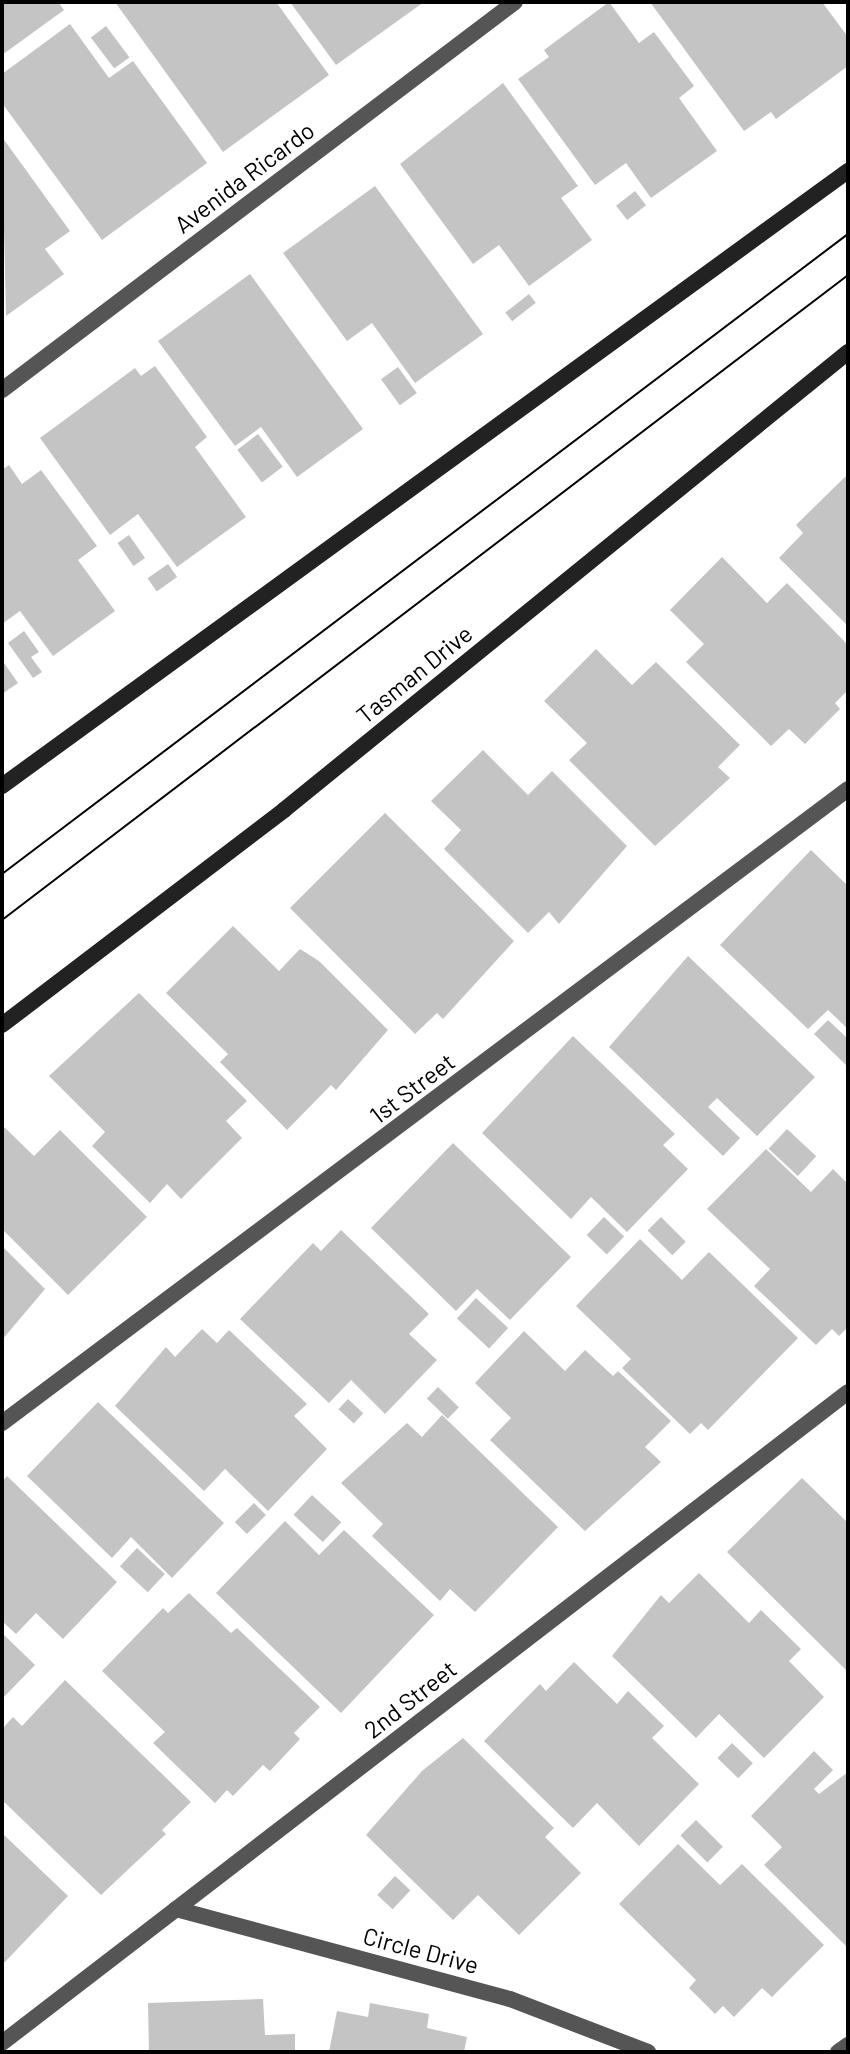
<!DOCTYPE html>
<html>
<head>
<meta charset="utf-8">
<style>
	body { margin:0 }
	#map { position:relative; width:850px; height:2054px; overflow:hidden; background:#fff; font-family:Barlow,sans-serif }
	div>[style] { position:absolute }
	[style*='--x'] { left:calc(var(--x)*1px); top:calc(var(--y)*1px); width:calc(var(--w)*1px); rotate:calc(var(--a)*1deg) }
	.building>* { inset:0; background:#c4c4c4; transform-origin:0 0 }
	.lane>* { height:16px; margin:-8px; padding:0 8px; transform-origin:8px; border-radius:8px; background:#555 }
	.secondary>* { height:16px; margin:-8px; padding:0 8px; transform-origin:8px; border-radius:8px; background:#222 }
	.tram>* { height:2px; margin:-1px; padding:0 1px; transform-origin:1px; border-radius:1px; background:#000 }
	span { translate:-50% -50%; white-space:nowrap; text-align:center; line-height:1.15; -webkit-text-stroke:6px #fff; paint-order:stroke }
	.street-label { font-size:24px; color:#000 }
	.frame { position:absolute; inset:0; border:4px solid #000; pointer-events:none }
</style>
</head>
<body>
<div id="map">
	<div class="building">
		<div style="clip-path:polygon(2px 2px,58px 2px,64px 10px,2px 55px)"></div>
		<div style="clip-path:polygon(115px 2px,276px 2px,329px 75px,223px 152px)"></div>
		<div style="clip-path:polygon(290px 2px,424px 2px,336px 65px)"></div>
		<div style="clip-path:polygon(609px 2px,639px 43px,654px 32px,694px 86px,679px 98px,717px 151px,651px 198px,626px 163px,595px 185px,518px 79px,549px 57px,544px 50px)"></div>
		<div style="clip-path:polygon(650px 2px,822px 2px,848px 37px,848px 66px,776px 119px,771px 112px,744px 131px)"></div>
		<div style="clip-path:polygon(70px 24px,109px 78px,133px 61px,207px 163px,102px 240px,2px 103px,2px 74px)"></div>
		<div style="left:106px;top:26px;width:39px;height:19px;rotate:53deg"></div>
		<div style="clip-path:polygon(503px 83px,578px 186px,561px 198px,592px 240px,529px 286px,499px 245px,473px 264px,400px 164px)"></div>
		<div style="clip-path:polygon(2px 137px,70px 231px,45px 249px,64px 274px,6px 316px)"></div>
		<div style="clip-path:polygon(375px 186px,483px 334px,415px 383px,372px 323px,347px 341px,283px 253px)"></div>
		<div style="left:635px;top:191px;width:18px;height:24px;rotate:52deg"></div>
		<div style="clip-path:polygon(250px 274px,363px 429px,297px 477px,261px 427px,235px 446px,158px 341px)"></div>
		<div style="left:529px;top:294px;width:11px;height:30px;rotate:52deg"></div>
		<div style="clip-path:polygon(155px 366px,207px 437px,195px 447px,246px 517px,177px 567px,138px 514px,110px 535px,40px 438px,135px 368px,141px 376px)"></div>
		<div style="left:398px;top:367px;width:32px;height:21px;rotate:54deg"></div>
		<div style="left:258px;top:434px;width:41px;height:26px;rotate:53deg"></div>
		<div style="clip-path:polygon(9px 465px,22px 484px,41px 470px,97px 546px,78px 560px,115px 611px,53px 656px,20px 611px,2px 624px,2px 470px)"></div>
		<div style="clip-path:polygon(848px 474px,848px 626px,779px 558px,803px 533px,796px 525px)"></div>
		<div style="left:129px;top:535px;width:28px;height:14px;rotate:55deg"></div>
		<div style="clip-path:polygon(722px 557px,767px 603px,787px 583px,848px 645px,848px 690px,835px 703px,840px 709px,805px 744px,789px 729px,771px 746px,686px 662px,704px 644px,670px 610px)"></div>
		<div style="left:168px;top:564px;width:16px;height:25px;rotate:55deg"></div>
		<div style="clip-path:polygon(24px 631px,39px 652px,31px 657px,42px 672px,33px 678px,8px 643px)"></div>
		<div style="clip-path:polygon(596px 649px,632px 685px,656px 662px,740px 745px,718px 767px,730px 778px,655px 846px,569px 760px,587px 743px,544px 701px)"></div>
		<div style="clip-path:polygon(2px 660px,18px 683px,2px 694px)"></div>
		<div style="clip-path:polygon(483px 750px,528px 795px,552px 771px,627px 846px,559px 924px,549px 912px,528px 933px,444px 849px,461px 830px,431px 801px)"></div>
		<div style="clip-path:polygon(385px 813px,514px 941px,443px 1019px,437px 1013px,415px 1034px,290px 908px)"></div>
		<div style="clip-path:polygon(811px 850px,848px 886px,848px 1029px,828px 1010px,808px 1029px,720px 945px)"></div>
		<div style="clip-path:polygon(233px 926px,279px 971px,300px 949px,319px 961px,388px 1030px,336px 1090px,331px 1085px,287px 1130px,220px 1062px,228px 1054px,166px 993px)"></div>
		<div style="clip-path:polygon(688px 956px,815px 1077px,757px 1136px,717px 1098px,708px 1107px,740px 1138px,723px 1156px,609px 1047px)"></div>
		<div style="clip-path:polygon(139px 993px,247px 1101px,226px 1121px,242px 1138px,181px 1199px,167px 1184px,150px 1203px,92px 1146px,105px 1132px,49px 1076px)"></div>
		<div style="clip-path:polygon(828px 1020px,848px 1039px,848px 1067px,814px 1034px)"></div>
		<div style="clip-path:polygon(573px 1036px,675px 1134px,663px 1145px,688px 1169px,627px 1232px,591px 1197px,571px 1219px,482px 1133px)"></div>
		<div style="clip-path:polygon(2px 1125px,34px 1156px,60px 1130px,147px 1217px,68px 1295px,2px 1229px)"></div>
		<div style="left:787px;top:1129px;width:40px;height:27px;rotate:43deg"></div>
		<div style="clip-path:polygon(453px 1143px,571px 1257px,510px 1320px,477px 1289px,456px 1311px,371px 1228px)"></div>
		<div style="clip-path:polygon(766px 1149px,811px 1192px,833px 1169px,848px 1184px,848px 1327px,839px 1336px,832px 1329px,816px 1345px,754px 1286px,770px 1269px,707px 1209px)"></div>
		<div style="left:604px;top:1217px;width:28px;height:25px;rotate:44deg"></div>
		<div style="left:661px;top:1217px;width:35px;height:19px;rotate:45deg"></div>
		<div style="clip-path:polygon(341px 1230px,429px 1314px,409px 1334px,437px 1360px,385px 1414px,351px 1380px,329px 1403px,240px 1319px,313px 1243px,321px 1251px)"></div>
		<div style="clip-path:polygon(640px 1239px,682px 1280px,709px 1252px,798px 1338px,708px 1430px,701px 1423px,690px 1434px,622px 1368px,631px 1359px,576px 1306px)"></div>
		<div style="clip-path:polygon(2px 1246px,45px 1289px,2px 1340px)"></div>
		<div style="left:476px;top:1298px;width:44px;height:28px;rotate:43deg"></div>
		<div style="clip-path:polygon(202px 1329px,217px 1343px,229px 1330px,307px 1404px,294px 1416px,327px 1449px,268px 1511px,225px 1469px,204px 1491px,115px 1406px,166px 1347px,175px 1357px)"></div>
		<div style="clip-path:polygon(524px 1331px,565px 1371px,585px 1350px,613px 1376px,618px 1371px,671px 1421px,645px 1447px,661px 1462px,585px 1531px,490px 1440px,511px 1418px,475px 1383px)"></div>
		<div style="left:438px;top:1387px;width:29px;height:16px;rotate:44deg"></div>
		<div style="left:348px;top:1399px;width:21px;height:14px;rotate:43deg"></div>
		<div style="clip-path:polygon(98px 1402px,224px 1523px,172px 1578px,131px 1537px,112px 1558px,27px 1476px)"></div>
		<div style="clip-path:polygon(442px 1415px,558px 1527px,475px 1612px,450px 1589px,440px 1601px,372px 1536px,383px 1524px,341px 1483px,407px 1423px,422px 1437px)"></div>
		<div style="clip-path:polygon(7px 1476px,117px 1582px,63px 1639px,36px 1613px,16px 1634px,2px 1621px,2px 1482px)"></div>
		<div style="clip-path:polygon(802px 1478px,848px 1523px,848px 1672px,727px 1552px)"></div>
		<div style="left:312px;top:1495px;width:40px;height:27px;rotate:43deg"></div>
		<div style="left:254px;top:1503px;width:17px;height:27px;rotate:45deg"></div>
		<div style="clip-path:polygon(285px 1521px,319px 1555px,344px 1530px,434px 1615px,341px 1713px,216px 1593px)"></div>
		<div style="left:137px;top:1548px;width:38px;height:25px;rotate:43deg"></div>
		<div style="clip-path:polygon(699px 1573px,749px 1623px,761px 1610px,801px 1649px,789px 1661px,824px 1697px,764px 1758px,719px 1714px,696px 1738px,612px 1656px,661px 1595px,669px 1603px)"></div>
		<div style="clip-path:polygon(189px 1593px,231px 1633px,237px 1628px,320px 1707px,294px 1733px,300px 1739px,270px 1771px,263px 1765px,233px 1796px,227px 1790px,215px 1803px,153px 1743px,165px 1732px,102px 1671px,163px 1608px,168px 1613px)"></div>
		<div style="clip-path:polygon(2px 1633px,35px 1665px,2px 1699px)"></div>
		<div style="clip-path:polygon(574px 1662px,617px 1704px,628px 1691px,664px 1726px,652px 1738px,699px 1784px,639px 1846px,597px 1803px,573px 1828px,484px 1741px,540px 1684px,546px 1691px)"></div>
		<div style="clip-path:polygon(65px 1680px,191px 1802px,162px 1830px,166px 1834px,101px 1895px,2px 1800px,2px 1729px,13px 1717px,22px 1726px)"></div>
		<div style="clip-path:polygon(463px 1738px,554px 1828px,545px 1837px,581px 1873px,519px 1935px,478px 1895px,453px 1920px,366px 1835px,422px 1771px)"></div>
		<div style="left:732px;top:1743px;width:29px;height:21px;rotate:44deg"></div>
		<div style="clip-path:polygon(814px 1751px,833px 1770px,814px 1789px,819px 1794px,848px 1772px,848px 1948px,764px 1865px,782px 1847px,751px 1816px)"></div>
		<div style="left:696px;top:1820px;width:38px;height:22px;rotate:45deg"></div>
		<div style="clip-path:polygon(2px 1833px,68px 1896px,2px 1965px)"></div>
		<div style="clip-path:polygon(678px 1844px,720px 1885px,742px 1864px,824px 1945px,772px 1997px,762px 1988px,734px 2017px,723px 2006px,715px 2014px,689px 1988px,696px 1980px,619px 1904px)"></div>
		<div style="left:395px;top:1876px;width:21px;height:26px;rotate:43deg"></div>
		<div style="clip-path:polygon(263px 1999px,265px 2035px,295px 2034px,295px 2052px,149px 2052px,148px 2003px)"></div>
		<div style="clip-path:polygon(370px 2003px,429px 2014px,427px 2028px,467px 2037px,464px 2052px,329px 2052px,337px 2011px,368px 2017px)"></div>
	</div>
	<div class="lane">
		<div style="--x:2;--y:390;--w:643;--a:-37.1"></div>
		<div style="--x:2;--y:1423;--w:1057;--a:-36.85"></div>
		<div style="--x:176;--y:1909;--w:346;--a:15.1"></div>
		<div style="--x:510;--y:1999;--w:148;--a:21"></div>
		<div style="--x:2;--y:2043;--w:1067;--a:-37.58"></div>
		<div style="--x:838;--y:2052;--w:12;--a:-35"></div>
	</div>
	<div class="secondary">
		<div style="--x:2;--y:786;--w:1046;--a:-36.02"></div>
		<div style="--x:2;--y:1025;--w:355;--a:-37.3"></div>
		<div style="--x:284;--y:810;--w:727;--a:-39.08"></div>
	</div>
	<div class="tram">
		<div style="--x:2;--y:874;--w:1061;--a:-37.11"></div>
		<div style="--x:2;--y:920;--w:1064;--a:-37.32"></div>
	</div>
	<div class="street-label">
		<span style="left:244px;top:177px;rotate:-37deg">Avenida Ricardo</span>
		<span style="left:414px;top:674px;rotate:-39deg">Tasman Drive</span>
		<span style="left:412px;top:1088px;rotate:-37deg">1st Street</span>
		<span style="left:410px;top:1699px;rotate:-38deg">2nd Street</span>
		<span style="left:421px;top:1950px;rotate:15deg">Circle Drive</span>
	</div>
	<div class="frame"></div>
</div>
</body>
</html>
